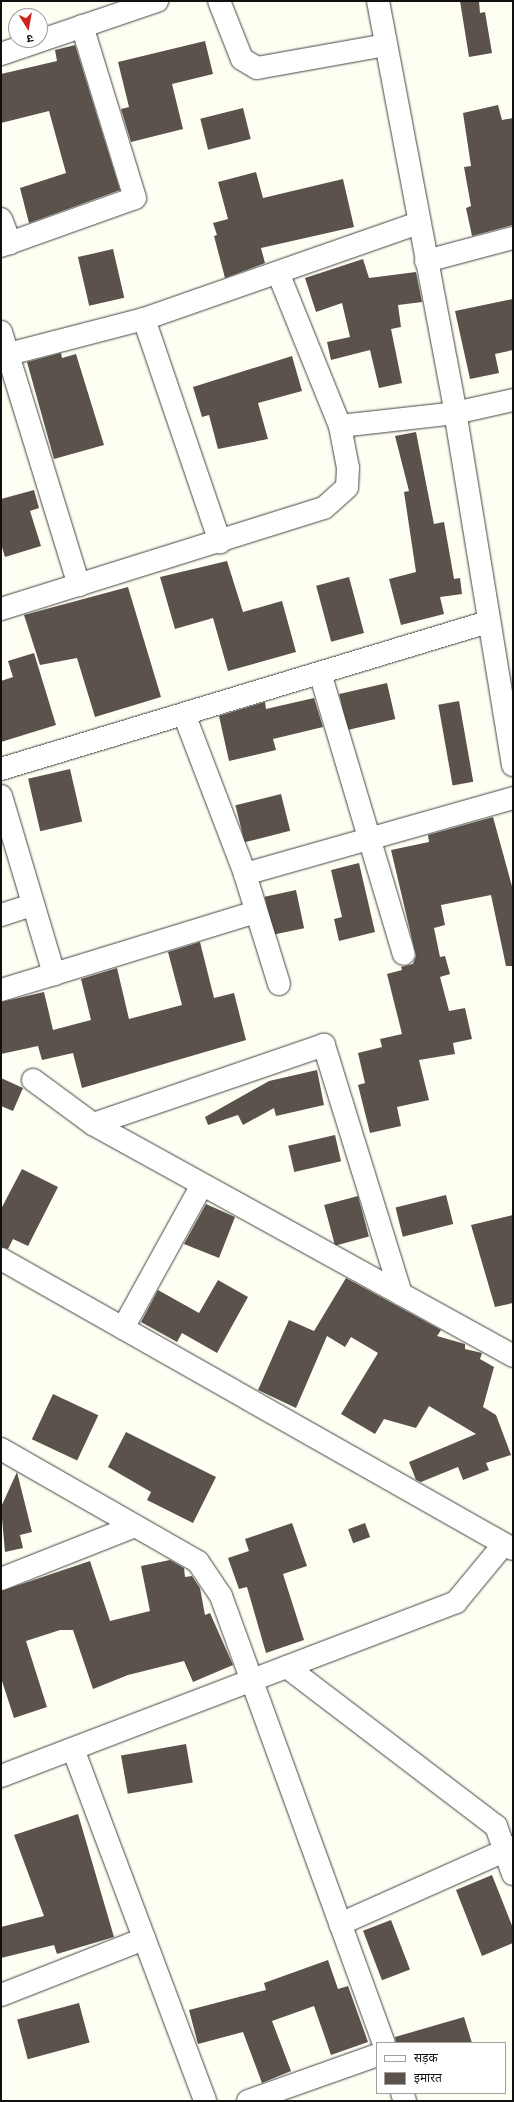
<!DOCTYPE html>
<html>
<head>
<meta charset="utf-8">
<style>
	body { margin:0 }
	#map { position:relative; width:514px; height:2102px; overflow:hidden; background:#fffef3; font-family:Merriweather,"Noto Sans Devanagari",serif }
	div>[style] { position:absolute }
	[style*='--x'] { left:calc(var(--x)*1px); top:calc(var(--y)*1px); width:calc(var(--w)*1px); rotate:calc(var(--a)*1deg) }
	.building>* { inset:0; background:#5a524b; transform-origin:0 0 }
	.roads { filter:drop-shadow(0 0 1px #434343) drop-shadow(0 0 1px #434343) }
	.minor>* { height:22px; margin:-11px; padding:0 11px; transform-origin:11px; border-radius:11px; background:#fff }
	.tertiary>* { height:22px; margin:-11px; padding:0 11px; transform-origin:11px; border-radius:11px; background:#fff }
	span { translate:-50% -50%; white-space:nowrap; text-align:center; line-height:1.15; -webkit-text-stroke:4px #fff; paint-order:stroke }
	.frame { position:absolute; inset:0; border:2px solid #101010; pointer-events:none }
	.legend { position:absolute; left:376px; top:2042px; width:130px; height:52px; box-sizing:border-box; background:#fff; border:1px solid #9f9f9f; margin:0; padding:5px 7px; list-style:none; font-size:12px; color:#101010 }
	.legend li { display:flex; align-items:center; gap:8px; height:20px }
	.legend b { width:20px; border:1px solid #9f9f9f }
	.north { position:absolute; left:8px; top:8px; width:40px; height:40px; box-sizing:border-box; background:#fff; border:1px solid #9f9f9f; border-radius:50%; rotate:169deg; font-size:11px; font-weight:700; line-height:16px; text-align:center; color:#101010 }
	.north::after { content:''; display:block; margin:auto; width:14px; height:18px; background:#cd231b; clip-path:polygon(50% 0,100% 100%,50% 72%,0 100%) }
</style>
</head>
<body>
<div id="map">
	<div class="building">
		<div style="clip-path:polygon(460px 1px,479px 1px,480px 13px,485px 12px,492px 53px,469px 57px)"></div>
		<div style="clip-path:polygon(205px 41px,213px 74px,172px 84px,183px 129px,131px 142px,121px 109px,129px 107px,118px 62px)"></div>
		<div style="clip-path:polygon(75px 45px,120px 190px,29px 223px,20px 188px,66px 173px,49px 111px,1px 123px,1px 74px,57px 61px,55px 50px)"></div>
		<div style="clip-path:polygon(498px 105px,502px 120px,513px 118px,513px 225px,472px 236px,466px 208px,471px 206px,464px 167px,471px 166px,463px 113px)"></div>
		<div style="left:243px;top:108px;width:32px;height:44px;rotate:76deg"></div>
		<div style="clip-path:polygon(256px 172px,263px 198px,343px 179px,354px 227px,261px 248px,265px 263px,225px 278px,214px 236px,217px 235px,213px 223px,228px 219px,218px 182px)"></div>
		<div style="left:113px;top:249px;width:50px;height:36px;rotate:77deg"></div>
		<div style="clip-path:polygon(363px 259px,369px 278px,416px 272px,422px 302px,398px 305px,401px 327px,391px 329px,402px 383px,379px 388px,370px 350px,331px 360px,327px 342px,350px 337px,342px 303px,316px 312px,305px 278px)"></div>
		<div style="clip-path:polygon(513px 299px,513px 350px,495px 354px,499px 373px,470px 379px,455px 311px)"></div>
		<div style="clip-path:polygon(61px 353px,62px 358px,76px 354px,104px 445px,54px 459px,27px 362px)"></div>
		<div style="clip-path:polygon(292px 356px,302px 391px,258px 403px,268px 439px,218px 449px,209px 415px,202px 417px,193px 387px)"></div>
		<div style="clip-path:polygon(416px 432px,434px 524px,444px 522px,454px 579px,460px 578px,462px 594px,440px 597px,444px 614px,401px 625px,389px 579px,416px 572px,404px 492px,409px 491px,395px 436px)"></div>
		<div style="clip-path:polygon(34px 490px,39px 508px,30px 511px,41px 546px,5px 557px,1px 544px,1px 499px)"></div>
		<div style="clip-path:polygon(227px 561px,243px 612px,282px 601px,296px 652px,228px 671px,213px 618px,175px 629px,160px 577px)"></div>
		<div style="left:349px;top:577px;width:58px;height:34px;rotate:75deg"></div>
		<div style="clip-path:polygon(128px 587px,161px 697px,95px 717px,77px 658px,40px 665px,24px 615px)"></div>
		<div style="clip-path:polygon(34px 653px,56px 725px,1px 742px,1px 681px,13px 677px,8px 661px)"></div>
		<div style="left:387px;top:683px;width:37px;height:49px;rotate:77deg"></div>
		<div style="clip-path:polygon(314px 698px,323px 727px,273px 739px,276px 750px,229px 761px,219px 716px,265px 702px,266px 709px)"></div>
		<div style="left:459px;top:701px;width:82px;height:21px;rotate:80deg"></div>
		<div style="left:70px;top:769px;width:54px;height:43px;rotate:77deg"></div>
		<div style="left:281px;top:794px;width:38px;height:47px;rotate:76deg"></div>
		<div style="clip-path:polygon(493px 817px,513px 890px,513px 966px,506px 966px,491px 895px,441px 905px,445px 925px,434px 928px,440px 957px,445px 956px,450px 974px,440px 977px,449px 1011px,465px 1008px,472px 1039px,453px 1043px,455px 1054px,419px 1060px,429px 1100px,397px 1107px,401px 1126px,370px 1133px,358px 1085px,365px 1083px,358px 1053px,382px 1047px,380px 1039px,402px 1034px,387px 974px,402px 970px,401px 967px,413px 964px,416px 956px,391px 850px,429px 842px,428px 835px)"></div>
		<div style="clip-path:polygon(359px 863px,375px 932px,339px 941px,334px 919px,342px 917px,331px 870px)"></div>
		<div style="left:296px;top:890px;width:39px;height:32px;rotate:78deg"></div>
		<div style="clip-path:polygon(200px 942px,214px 998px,234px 993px,246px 1040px,82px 1088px,73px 1053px,42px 1060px,38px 1046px,1px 1054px,1px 1002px,44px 992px,53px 1030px,91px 1020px,81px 979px,117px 968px,129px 1019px,182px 1005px,168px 952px)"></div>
		<div style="clip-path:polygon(317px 1070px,324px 1105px,276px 1116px,274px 1108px,243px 1125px,238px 1115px,208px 1125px,205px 1117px,269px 1081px)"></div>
		<div style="clip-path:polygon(1px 1078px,23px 1088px,13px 1111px,1px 1106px)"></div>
		<div style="left:335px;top:1135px;width:27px;height:48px;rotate:77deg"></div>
		<div style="clip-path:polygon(22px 1169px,58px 1187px,28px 1246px,13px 1239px,8px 1249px,1px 1247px,1px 1209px)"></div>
		<div style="left:446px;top:1195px;width:30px;height:52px;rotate:76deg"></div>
		<div style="left:358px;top:1196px;width:42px;height:35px;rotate:75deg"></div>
		<div style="clip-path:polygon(206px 1204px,235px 1217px,219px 1258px,184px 1244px)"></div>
		<div style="clip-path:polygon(513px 1215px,513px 1303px,495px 1307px,471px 1225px)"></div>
		<div style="clip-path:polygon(346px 1278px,441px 1330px,437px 1336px,465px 1344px,465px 1349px,482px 1353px,480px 1359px,494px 1367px,483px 1407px,496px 1415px,511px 1455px,486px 1463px,489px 1470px,463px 1480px,458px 1467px,421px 1482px,416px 1480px,409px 1462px,476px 1434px,429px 1406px,416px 1428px,384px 1419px,375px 1434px,341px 1414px,378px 1353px,351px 1337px,345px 1347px,327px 1336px,296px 1408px,258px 1390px,289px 1320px,314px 1331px)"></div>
		<div style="clip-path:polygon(218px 1280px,248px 1297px,217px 1353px,182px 1333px,177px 1342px,141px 1322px,158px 1290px,199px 1313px)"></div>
		<div style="left:53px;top:1394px;width:50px;height:50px;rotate:25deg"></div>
		<div style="clip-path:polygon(126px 1432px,216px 1477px,193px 1523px,147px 1500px,151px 1492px,108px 1467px)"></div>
		<div style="clip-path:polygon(17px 1472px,32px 1532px,20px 1535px,23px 1548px,5px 1552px,1px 1507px)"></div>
		<div style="clip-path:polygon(292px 1523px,307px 1566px,283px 1574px,304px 1640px,266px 1653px,247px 1587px,239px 1589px,228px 1558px,249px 1551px,245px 1539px)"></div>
		<div style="left:365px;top:1523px;width:15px;height:18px;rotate:70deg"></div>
		<div style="clip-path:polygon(170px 1560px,184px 1568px,185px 1577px,192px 1576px,200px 1588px,205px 1615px,210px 1613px,233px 1665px,193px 1682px,184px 1661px,128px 1675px,93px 1689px,73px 1630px,60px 1630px,26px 1641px,47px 1707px,14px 1718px,1px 1678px,1px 1591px,90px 1561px,110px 1621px,150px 1611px,141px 1566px)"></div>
		<div style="left:186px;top:1744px;width:39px;height:66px;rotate:80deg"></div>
		<div style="clip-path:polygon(78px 1814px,114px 1937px,57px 1954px,54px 1945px,1px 1958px,1px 1927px,44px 1916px,14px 1835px)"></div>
		<div style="clip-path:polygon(492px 1875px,513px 1928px,513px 1943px,482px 1956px,456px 1890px)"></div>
		<div style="left:391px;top:1920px;width:53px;height:30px;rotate:69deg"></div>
		<div style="clip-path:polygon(328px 1960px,338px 1989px,348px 1986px,368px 2042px,331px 2055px,314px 2006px,272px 2021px,291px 2071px,262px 2083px,243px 2032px,198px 2044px,189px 2010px,266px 1990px,264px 1983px)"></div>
		<div style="left:79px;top:2003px;width:41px;height:64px;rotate:75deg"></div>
		<div style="clip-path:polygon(464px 2017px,472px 2043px,396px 2043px,395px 2037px)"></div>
	</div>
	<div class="roads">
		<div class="minor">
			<div style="--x:219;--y:1;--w:62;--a:68.4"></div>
			<div style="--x:242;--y:59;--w:17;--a:31"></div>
			<div style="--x:257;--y:68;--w:131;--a:-10.1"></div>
			<div style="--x:1;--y:54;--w:165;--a:-18.8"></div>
			<div style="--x:1;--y:219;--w:26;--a:69"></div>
			<div style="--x:1;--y:246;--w:142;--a:-19.7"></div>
			<div style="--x:135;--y:198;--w:180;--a:-107.1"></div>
			<div style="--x:426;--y:261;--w:90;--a:-14.8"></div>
			<div style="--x:279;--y:275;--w:163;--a:68"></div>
			<div style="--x:144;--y:319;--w:236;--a:71.2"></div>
			<div style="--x:1;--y:332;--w:265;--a:72.9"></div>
			<div style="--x:1;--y:356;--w:148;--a:-14.5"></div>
			<div style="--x:144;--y:319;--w:290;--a:-19.3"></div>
			<div style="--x:1;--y:609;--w:338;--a:-17.4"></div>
			<div style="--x:324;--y:508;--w:31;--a:-42"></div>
			<div style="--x:347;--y:487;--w:19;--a:-87"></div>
			<div style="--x:348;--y:468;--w:43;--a:-100.8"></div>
			<div style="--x:340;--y:426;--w:116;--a:-6.4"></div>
			<div style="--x:455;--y:413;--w:59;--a:-12.6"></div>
			<div style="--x:320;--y:673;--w:293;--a:73.4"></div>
			<div style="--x:184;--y:714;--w:171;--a:69.1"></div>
			<div style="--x:1;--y:769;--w:509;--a:-16.8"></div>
			<div style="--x:1;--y:796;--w:186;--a:73.4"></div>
			<div style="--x:54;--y:974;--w:211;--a:-17.1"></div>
			<div style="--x:1;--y:915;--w:32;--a:-18"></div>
			<div style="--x:279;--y:984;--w:115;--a:-107.2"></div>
			<div style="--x:245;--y:874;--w:279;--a:-15.8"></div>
			<div style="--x:1;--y:990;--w:55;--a:-16.8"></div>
			<div style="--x:33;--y:1080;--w:74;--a:36.3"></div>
			<div style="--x:1;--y:1259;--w:588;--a:29.53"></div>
			<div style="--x:401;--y:1294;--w:261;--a:-107.2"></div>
			<div style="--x:324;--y:1045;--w:244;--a:161.1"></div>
			<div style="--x:93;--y:1124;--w:480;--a:28.9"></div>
			<div style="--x:123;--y:1328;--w:163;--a:-61.1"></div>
			<div style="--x:1;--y:1449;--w:227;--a:29.8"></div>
			<div style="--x:198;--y:1562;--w:41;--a:55.9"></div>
			<div style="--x:221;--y:1596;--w:476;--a:70"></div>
			<div style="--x:1;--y:1579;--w:144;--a:-21.6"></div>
			<div style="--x:287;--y:1667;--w:263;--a:37.3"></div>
			<div style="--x:496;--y:1826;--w:51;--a:70.5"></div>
			<div style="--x:73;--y:1749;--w:376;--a:69.4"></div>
			<div style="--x:1;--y:1776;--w:487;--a:-20.9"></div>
			<div style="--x:456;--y:1602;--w:75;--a:-50.4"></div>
			<div style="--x:340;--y:1924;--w:189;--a:-24"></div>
			<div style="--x:1;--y:1995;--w:154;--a:-21.4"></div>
			<div style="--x:402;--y:2093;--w:9;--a:69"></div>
			<div style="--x:248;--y:2101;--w:137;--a:-19.6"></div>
		</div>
		<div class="tertiary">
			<div style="--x:378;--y:1;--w:411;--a:79.3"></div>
			<div style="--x:454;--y:405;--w:365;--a:80.7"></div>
		</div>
	</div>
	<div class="frame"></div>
	<ul class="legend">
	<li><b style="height:5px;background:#fff"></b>सड़क</li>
	<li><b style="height:11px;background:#5a524b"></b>इमारत</li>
	</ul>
	<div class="north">उ</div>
</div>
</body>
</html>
